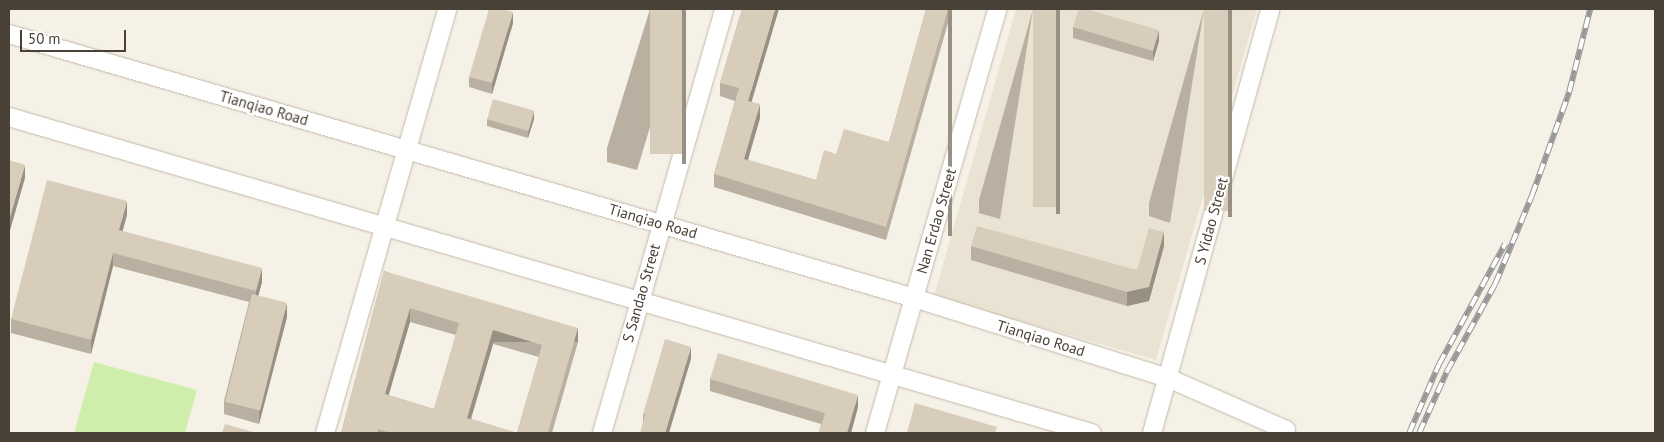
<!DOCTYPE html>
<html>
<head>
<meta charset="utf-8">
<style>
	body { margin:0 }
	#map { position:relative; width:1664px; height:442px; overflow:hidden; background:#f5f1e7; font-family:"PT Sans",sans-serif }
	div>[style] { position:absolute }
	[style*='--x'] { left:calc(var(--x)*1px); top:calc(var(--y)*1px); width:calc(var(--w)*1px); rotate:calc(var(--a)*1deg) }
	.residential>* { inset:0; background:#eae3d4 }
	.green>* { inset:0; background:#d0eeab }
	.roads { filter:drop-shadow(0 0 1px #c2b9a8) drop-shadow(0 0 1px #c2b9a8) }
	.minor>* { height:18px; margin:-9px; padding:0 9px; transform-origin:9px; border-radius:9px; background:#fff }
	.rail>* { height:5.5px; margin-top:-2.75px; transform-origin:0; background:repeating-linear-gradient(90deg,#fff 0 11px,#979797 0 22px); box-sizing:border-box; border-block:1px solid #979797 }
	.wall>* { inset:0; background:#bab0a1 }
	.shaded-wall>* { inset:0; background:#979083; transform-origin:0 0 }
	.building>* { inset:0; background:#d8cdbb; transform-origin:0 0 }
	span { translate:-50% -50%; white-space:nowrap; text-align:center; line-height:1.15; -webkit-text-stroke:4.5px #fff; paint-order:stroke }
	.street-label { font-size:15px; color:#494135 }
	.frame { position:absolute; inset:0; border:10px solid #494135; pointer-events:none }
	.scale { position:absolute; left:20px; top:30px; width:106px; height:22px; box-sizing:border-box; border:2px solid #494135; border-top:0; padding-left:6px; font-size:15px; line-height:18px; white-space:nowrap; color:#494135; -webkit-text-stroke:4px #fff; paint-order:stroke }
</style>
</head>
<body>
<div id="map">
	<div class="residential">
		<div style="clip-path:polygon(1016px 9px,1257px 9px,1156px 360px,934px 296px)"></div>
	</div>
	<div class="green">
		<div style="clip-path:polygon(94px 362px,197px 390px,185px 433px,74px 433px)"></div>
	</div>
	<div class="roads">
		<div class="minor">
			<div style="--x:9;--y:34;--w:943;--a:16.26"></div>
			<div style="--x:914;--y:298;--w:266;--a:17.5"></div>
			<div style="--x:1168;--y:378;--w:129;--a:23.8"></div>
			<div style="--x:1286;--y:430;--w:3;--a:108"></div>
			<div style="--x:9;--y:117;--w:1128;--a:16.27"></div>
			<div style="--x:325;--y:433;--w:441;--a:-73.9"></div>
			<div style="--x:602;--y:433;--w:441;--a:-73.9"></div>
			<div style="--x:875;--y:433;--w:441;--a:-73.9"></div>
			<div style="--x:1152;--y:433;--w:440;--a:-74.4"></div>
		</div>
	</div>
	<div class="rail">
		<div style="--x:1409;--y:433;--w:75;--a:-66.5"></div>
		<div style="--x:1439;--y:364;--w:137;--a:-61.2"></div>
		<div style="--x:1419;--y:433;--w:68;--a:-65.7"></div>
		<div style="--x:1447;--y:371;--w:99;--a:-61.1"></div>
		<div style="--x:1495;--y:284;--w:96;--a:-67.4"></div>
		<div style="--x:1532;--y:195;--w:109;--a:-70.2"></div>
		<div style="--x:1569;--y:92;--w:86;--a:-75.8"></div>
	</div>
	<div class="wall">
		<div style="clip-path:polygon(650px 9px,686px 9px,637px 170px,607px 162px,607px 148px)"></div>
		<div style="clip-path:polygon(742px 9px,752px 102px,760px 118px,748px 160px,816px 180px,836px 154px,889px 142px,926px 9px,952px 9px,886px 240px,714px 187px,714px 174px,735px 101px,720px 96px,720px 83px)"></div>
		<div style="clip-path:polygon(1033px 9px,1000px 219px,979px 213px,979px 200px)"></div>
		<div style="clip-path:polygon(1204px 9px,1170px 223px,1149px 216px,1149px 203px)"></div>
		<div style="clip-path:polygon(513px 23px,492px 94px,469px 87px,469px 77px)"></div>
		<div style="clip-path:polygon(1073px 27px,1159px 41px,1153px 61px,1073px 38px)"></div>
		<div style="clip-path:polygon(487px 119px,534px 119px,528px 138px,487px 126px)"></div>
		<div style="clip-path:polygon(127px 215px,122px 231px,262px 282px,258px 296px,287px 317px,259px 424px,224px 414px,224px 401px,249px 302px,113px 266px,91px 354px,11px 333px,11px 319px)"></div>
		<div style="clip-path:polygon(971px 246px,1137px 270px,1164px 246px,1149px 301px,1127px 306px,971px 260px)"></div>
		<div style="clip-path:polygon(evenodd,384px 271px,578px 342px,552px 433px,341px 433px,384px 271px,410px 322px,456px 335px,434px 409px,388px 395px,410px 322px,384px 271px,493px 344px,539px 357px,517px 433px,471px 419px,493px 344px)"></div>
		<div style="clip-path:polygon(691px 359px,643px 425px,643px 414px)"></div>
		<div style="clip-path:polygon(710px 379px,858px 407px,851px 433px,819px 433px,821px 424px,710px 391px)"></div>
	</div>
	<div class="shaded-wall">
		<div style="left:682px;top:9px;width:4px;height:155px"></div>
		<div style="clip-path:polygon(775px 9px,779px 9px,748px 114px,748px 101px)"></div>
		<div style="left:948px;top:9px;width:4px;height:227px"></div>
		<div style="left:1056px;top:9px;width:4px;height:205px"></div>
		<div style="left:1228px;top:9px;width:4px;height:208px"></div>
		<div style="clip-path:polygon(513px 12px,513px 23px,492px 94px,492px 83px)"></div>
		<div style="clip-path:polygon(1159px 30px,1159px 41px,1153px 61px,1153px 51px)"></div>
		<div style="clip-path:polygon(760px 104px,760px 118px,744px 173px,744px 159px)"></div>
		<div style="clip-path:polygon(534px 111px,534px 119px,528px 138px,528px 131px)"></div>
		<div style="clip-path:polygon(25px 165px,25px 178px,9px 234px,9px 220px)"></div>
		<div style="clip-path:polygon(127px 201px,127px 215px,119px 244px,119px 230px)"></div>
		<div style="clip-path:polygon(1164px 232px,1164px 246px,1149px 301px,1127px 306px,1127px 292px)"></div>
		<div style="clip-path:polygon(113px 253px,113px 266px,91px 354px,91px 340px)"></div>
		<div style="clip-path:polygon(262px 268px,262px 282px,256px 304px,256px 291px)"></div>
		<div style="clip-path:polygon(287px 303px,287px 317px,259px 424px,259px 410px)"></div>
		<div style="clip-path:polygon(410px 308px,410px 322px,385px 408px,385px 394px)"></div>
		<div style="left:578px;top:328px;width:14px;height:109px;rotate:90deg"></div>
		<div style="clip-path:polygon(493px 330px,493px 344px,467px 432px,467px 418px)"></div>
		<div style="clip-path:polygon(691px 347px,691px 359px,669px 433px,665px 433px)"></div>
		<div style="clip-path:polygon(858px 395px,858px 407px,851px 433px,847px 433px)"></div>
	</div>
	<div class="building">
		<div style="clip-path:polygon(489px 9px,502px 9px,513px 12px,492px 83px,469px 77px)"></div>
		<div style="left:650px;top:9px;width:32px;height:145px"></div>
		<div style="clip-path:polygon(742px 9px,775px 9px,748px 101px,760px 104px,744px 159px,816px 180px,824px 150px,836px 154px,844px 129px,889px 142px,926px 9px,948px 9px,886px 227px,714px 174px,739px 88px,720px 83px)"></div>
		<div style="left:1033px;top:9px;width:23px;height:198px"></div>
		<div style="clip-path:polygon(1079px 9px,1086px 9px,1159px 30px,1153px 51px,1073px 27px)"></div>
		<div style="left:1204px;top:9px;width:24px;height:202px"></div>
		<div style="left:493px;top:99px;width:43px;height:21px;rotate:16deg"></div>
		<div style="clip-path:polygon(9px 160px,25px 165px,9px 220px)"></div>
		<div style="clip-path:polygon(47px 180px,127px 201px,119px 230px,262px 268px,256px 291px,113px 253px,91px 340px,11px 319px)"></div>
		<div style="clip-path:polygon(977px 226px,1137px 270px,1149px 228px,1164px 232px,1149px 287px,1127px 292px,971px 246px)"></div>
		<div style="clip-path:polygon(evenodd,384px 271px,578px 328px,548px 433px,391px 433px,378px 429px,377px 433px,341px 433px,384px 271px,410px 308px,459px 323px,434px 409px,385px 394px,410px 308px,384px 271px,493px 330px,542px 345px,517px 433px,467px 418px,493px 330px)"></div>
		<div style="left:252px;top:294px;width:36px;height:111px;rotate:14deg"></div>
		<div style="clip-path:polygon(665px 339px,691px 347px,665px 433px,640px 433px,645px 415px,643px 414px)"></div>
		<div style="clip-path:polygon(718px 353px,858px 395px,847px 433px,819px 433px,825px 413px,710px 379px)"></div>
		<div style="clip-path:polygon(915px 403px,997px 427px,995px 433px,935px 433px,929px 432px,928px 433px,907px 433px)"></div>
		<div style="clip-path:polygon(225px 424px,253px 432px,253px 433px,222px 433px)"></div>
	</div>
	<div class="street-label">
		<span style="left:264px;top:108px;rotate:16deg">Tianqiao Road</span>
		<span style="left:653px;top:221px;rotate:16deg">Tianqiao Road</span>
		<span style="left:936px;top:221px;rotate:-74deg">Nan Erdao Street</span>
		<span style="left:1211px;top:221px;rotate:-75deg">S Yidao Street</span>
		<span style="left:641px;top:293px;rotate:-74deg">S Sandao Street</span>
		<span style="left:1041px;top:338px;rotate:17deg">Tianqiao Road</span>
	</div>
	<div class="frame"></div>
	<div class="scale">50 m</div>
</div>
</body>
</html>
